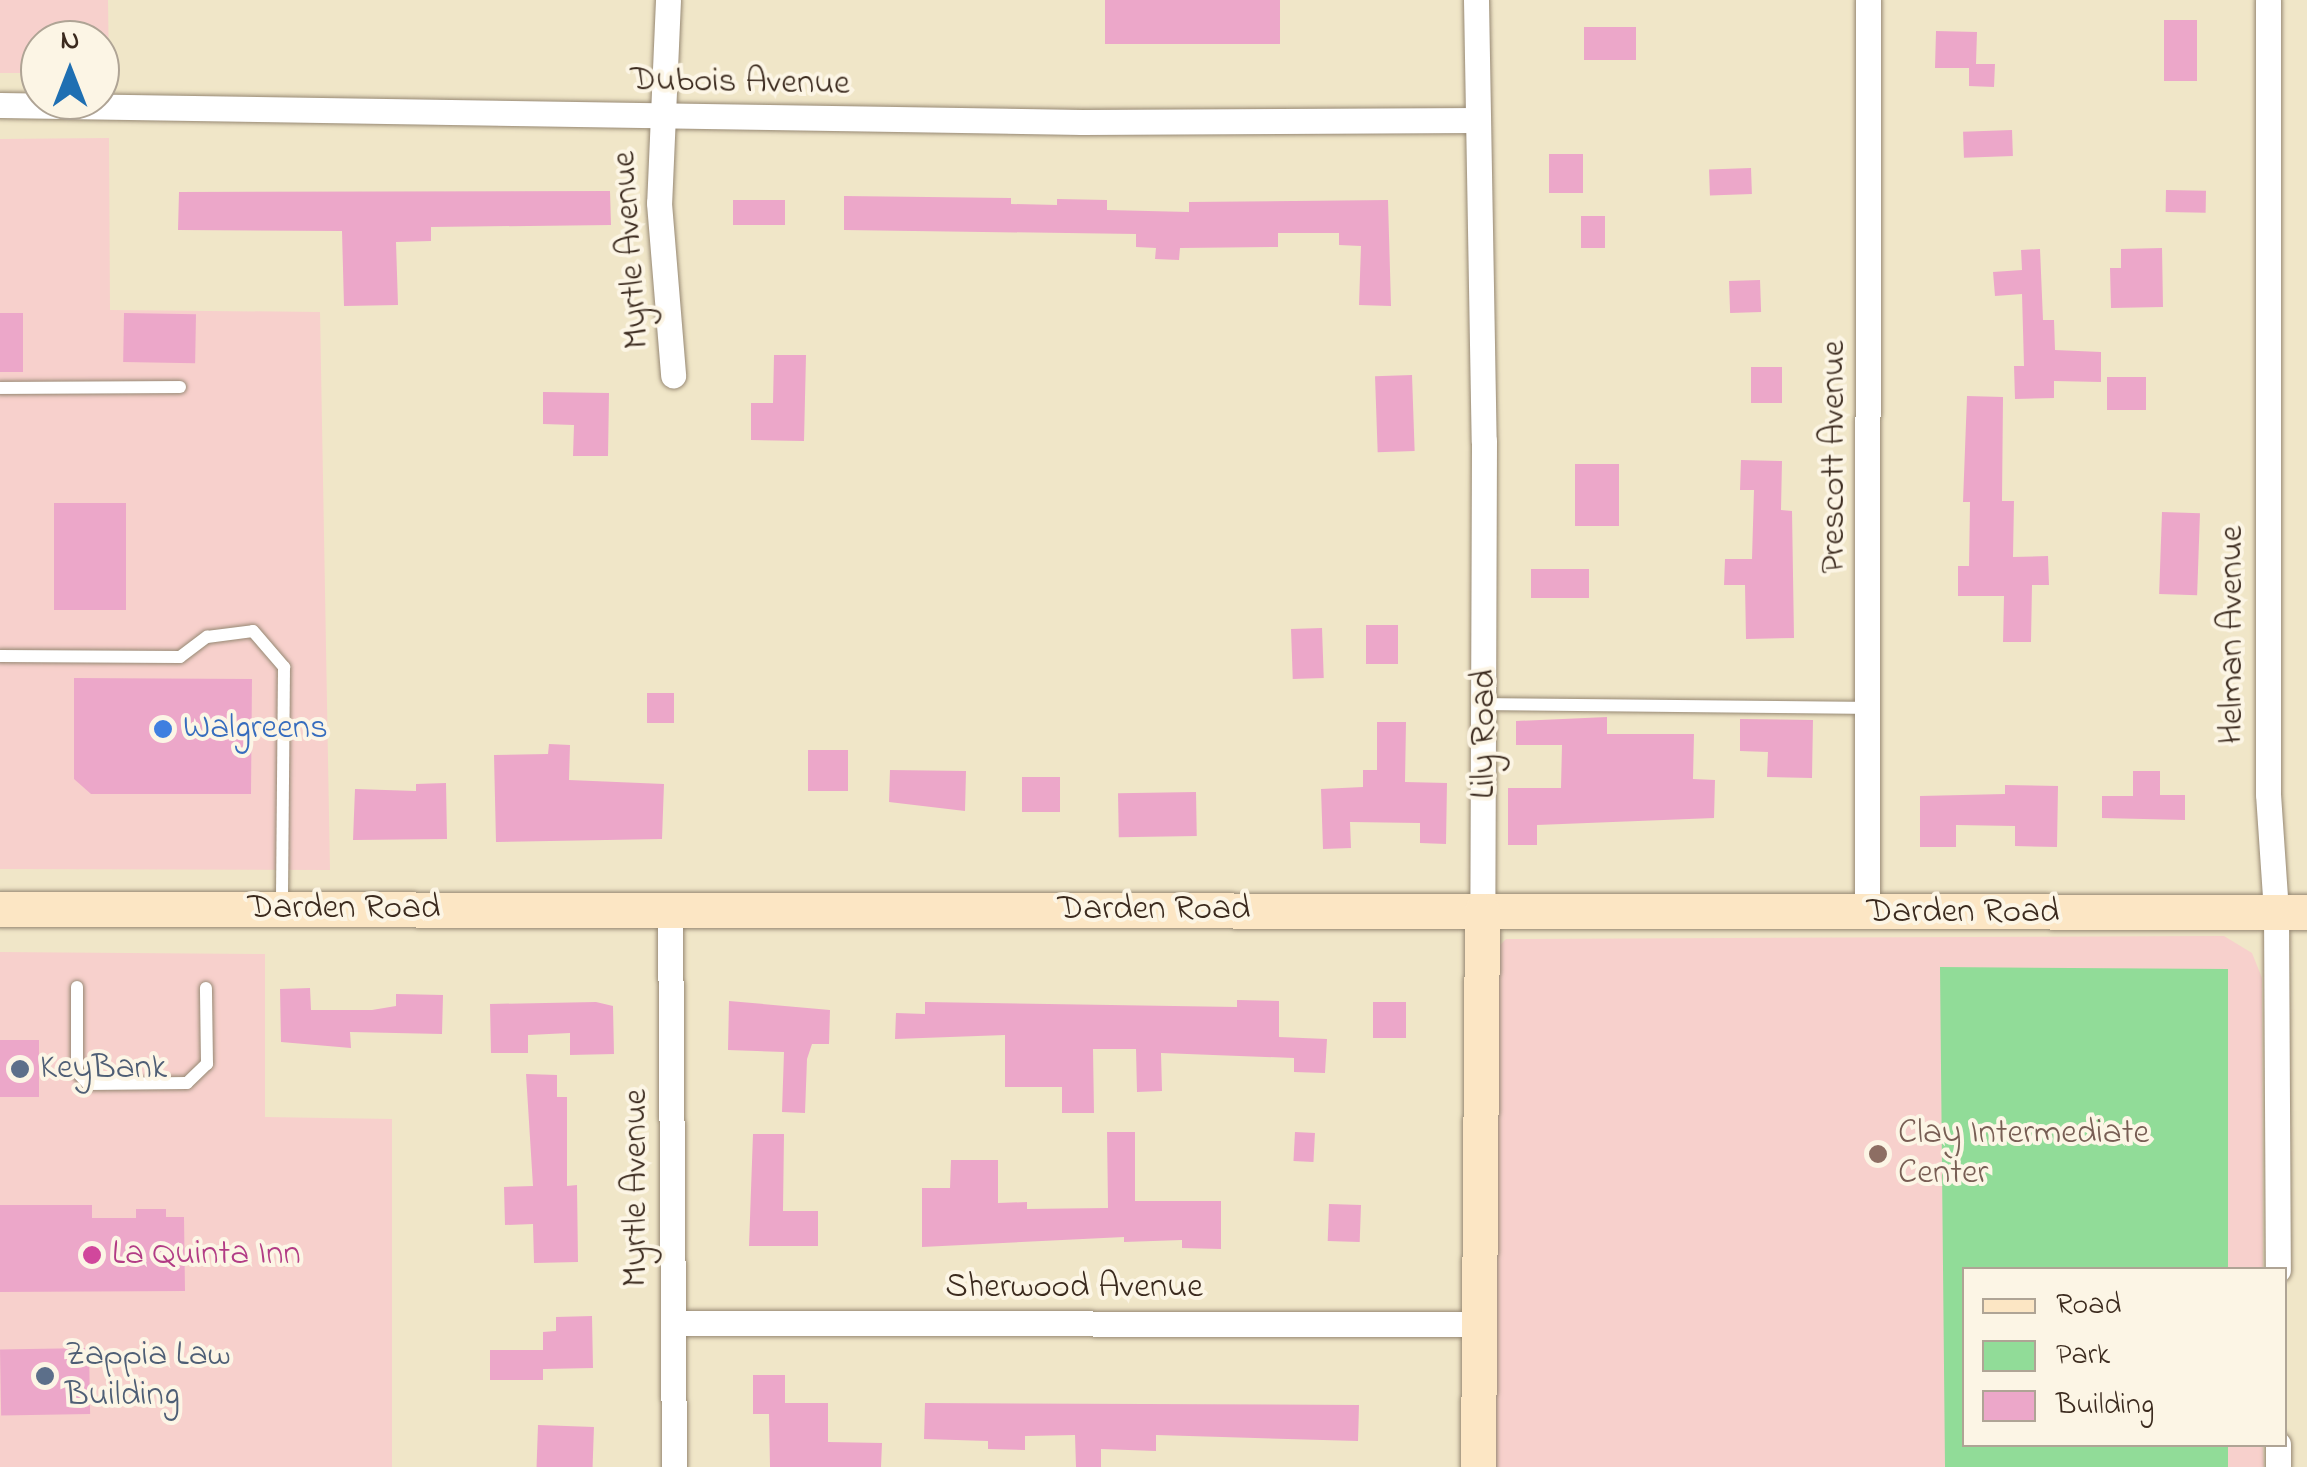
<!DOCTYPE html>
<html>
<head>
<meta charset="utf-8">
<style>
	body { margin:0 }
	#map { position:relative; width:2307px; height:1467px; overflow:hidden; background:#f0e6c8; font-family:"Indie Flower",sans-serif }
	div>[style] { position:absolute }
	[style*='--x'] { left:calc(var(--x)*1px); top:calc(var(--y)*1px); width:calc(var(--w)*1px); rotate:calc(var(--a)*1deg) }
	.built>* { inset:0; background:#f7d0cc }
	.green>* { inset:0; background:#91dc98 }
	.building>* { inset:0; background:#eca7c9; transform-origin:0 0 }
	.roads { filter:drop-shadow(0 0 2px #968873) drop-shadow(0 0 2px #968873) }
	.lane>* { height:12px; margin:-6px; padding:0 6px; transform-origin:6px; border-radius:6px; background:#fff }
	.street>* { height:25px; margin:-12.5px; padding:0 12.5px; transform-origin:12.5px; border-radius:12.5px; background:#fff }
	.secondary>* { height:35px; margin:-17.5px; padding:0 17.5px; transform-origin:17.5px; border-radius:17.5px; background:#fce6c4 }
	.dots>* { width:28px; height:28px; translate:-50% -50%; box-sizing:border-box; border:5px solid #fcf5e5; border-radius:50% }
	span { translate:-50% -50%; white-space:nowrap; text-align:center; line-height:1.15; -webkit-text-stroke:8px #fcf5e5; paint-order:stroke }
	.street-label { font-size:35px; color:#3b2a1e }
	.shop-label { font-size:35px; color:#366cbe }
	.left { translate:0 -50%; text-align:left }
	.service-label { font-size:35px; color:#4e5e75 }
	.education-label { font-size:35px; color:#785e54 }
	.hotel-label { font-size:35px; color:#b23c85 }
	.legend { position:absolute; left:1962px; top:1267px; width:325px; height:180px; box-sizing:border-box; background:#fcf5e5; border:2px solid #afa495; margin:0; padding:12px 18px; list-style:none; font-size:30px; color:#3b2a1e }
	.legend li { display:flex; align-items:center; gap:20px; height:50px }
	.legend b { width:50px; border:2px solid #afa495 }
	.north { position:absolute; left:20px; top:20px; width:100px; height:100px; box-sizing:border-box; background:#fcf5e5; border:2px solid #afa495; border-radius:50%; rotate:0deg; font-size:28px; font-weight:700; line-height:40px; text-align:center; color:#3b2a1e }
	.north::after { content:''; display:block; margin:auto; width:35px; height:45px; background:#1f6fb2; clip-path:polygon(50% 0,100% 100%,50% 72%,0 100%) }
</style>
</head>
<body>
<div id="map">
	<div class="built">
		<div style="clip-path:polygon(0 0,108px 0,109px 73px,100px 73px,100px 40px,40px 40px,40px 73px,0 73px)"></div>
		<div style="clip-path:polygon(109px 138px,110px 310px,320px 312px,330px 870px,0 869px,0 139px)"></div>
		<div style="clip-path:polygon(2224px 936px,2252px 953px,2262px 978px,2263px 1269px,1964px 1270px,1964px 1444px,2263px 1445px,2264px 1467px,1491px 1467px,1499px 946px,1506px 939px)"></div>
		<div style="clip-path:polygon(0 952px,265px 954px,265px 1117px,392px 1119px,392px 1467px,0 1467px)"></div>
	</div>
	<div class="green">
		<div style="clip-path:polygon(1940px 967px,2228px 969px,2228px 1269px,1964px 1270px,1964px 1444px,2228px 1445px,2228px 1467px,1945px 1467px)"></div>
	</div>
	<div class="building">
		<div style="left:1105px;top:0;width:175px;height:44px"></div>
		<div style="left:2164px;top:20px;width:33px;height:61px"></div>
		<div style="left:1636px;top:27px;width:33px;height:52px;rotate:90deg"></div>
		<div style="clip-path:polygon(1936px 31px,1977px 32px,1976px 64px,1995px 64px,1994px 87px,1969px 86px,1969px 68px,1935px 68px)"></div>
		<div style="left:2012px;top:130px;width:26px;height:49px;rotate:88deg"></div>
		<div style="left:1583px;top:154px;width:39px;height:34px;rotate:90deg"></div>
		<div style="left:1751px;top:168px;width:26px;height:42px;rotate:88deg"></div>
		<div style="left:2166px;top:190px;width:40px;height:22px;rotate:1deg"></div>
		<div style="clip-path:polygon(610px 191px,611px 225px,431px 227px,431px 241px,396px 242px,398px 305px,344px 306px,342px 231px,178px 230px,179px 192px)"></div>
		<div style="clip-path:polygon(844px 196px,1011px 198px,1011px 204px,1057px 205px,1057px 199px,1107px 200px,1107px 210px,1189px 212px,1189px 202px,1388px 200px,1391px 306px,1359px 305px,1361px 246px,1339px 245px,1339px 233px,1278px 233px,1278px 247px,1180px 248px,1179px 260px,1155px 259px,1156px 248px,1136px 247px,1136px 234px,844px 230px)"></div>
		<div style="left:733px;top:200px;width:52px;height:25px"></div>
		<div style="left:1605px;top:216px;width:32px;height:24px;rotate:90deg"></div>
		<div style="clip-path:polygon(2162px 248px,2163px 307px,2111px 308px,2110px 268px,2121px 268px,2121px 249px)"></div>
		<div style="clip-path:polygon(2040px 249px,2043px 320px,2054px 320px,2055px 350px,2101px 352px,2101px 382px,2054px 381px,2054px 398px,2015px 399px,2014px 366px,2024px 366px,2022px 294px,1995px 296px,1993px 272px,2022px 270px,2021px 250px)"></div>
		<div style="left:1760px;top:280px;width:32px;height:31px;rotate:88deg"></div>
		<div style="left:0;top:313px;width:23px;height:59px"></div>
		<div style="left:124px;top:313px;width:72px;height:49px;rotate:1deg"></div>
		<div style="clip-path:polygon(774px 355px,806px 355px,804px 441px,751px 440px,751px 403px,773px 403px)"></div>
		<div style="left:1751px;top:367px;width:31px;height:36px"></div>
		<div style="left:1412px;top:375px;width:76px;height:37px;rotate:88deg"></div>
		<div style="left:2107px;top:377px;width:39px;height:33px"></div>
		<div style="clip-path:polygon(543px 392px,609px 393px,608px 456px,573px 456px,574px 425px,543px 424px)"></div>
		<div style="clip-path:polygon(1967px 396px,2003px 397px,2002px 501px,2014px 501px,2013px 557px,2048px 556px,2049px 585px,2032px 585px,2031px 642px,2003px 642px,2004px 596px,1958px 596px,1958px 566px,1969px 566px,1970px 502px,1963px 502px)"></div>
		<div style="clip-path:polygon(1741px 460px,1782px 461px,1781px 510px,1792px 511px,1794px 638px,1746px 639px,1745px 585px,1724px 585px,1725px 559px,1752px 559px,1754px 490px,1740px 490px)"></div>
		<div style="left:1575px;top:464px;width:44px;height:62px"></div>
		<div style="left:54px;top:503px;width:72px;height:107px"></div>
		<div style="left:2162px;top:512px;width:38px;height:82px;rotate:2deg"></div>
		<div style="left:1589px;top:569px;width:29px;height:58px;rotate:90deg"></div>
		<div style="left:1366px;top:625px;width:32px;height:39px"></div>
		<div style="left:1322px;top:628px;width:50px;height:31px;rotate:88deg"></div>
		<div style="clip-path:polygon(74px 678px,252px 679px,251px 794px,91px 794px,74px 779px)"></div>
		<div style="left:647px;top:693px;width:27px;height:30px"></div>
		<div style="clip-path:polygon(1607px 717px,1607px 734px,1694px 734px,1693px 779px,1715px 780px,1714px 818px,1537px 825px,1537px 845px,1508px 845px,1508px 788px,1561px 788px,1562px 745px,1516px 745px,1516px 721px)"></div>
		<div style="clip-path:polygon(1740px 719px,1813px 720px,1812px 778px,1767px 777px,1768px 752px,1740px 751px)"></div>
		<div style="clip-path:polygon(1377px 722px,1406px 722px,1405px 782px,1447px 783px,1446px 844px,1420px 843px,1420px 823px,1350px 822px,1351px 848px,1323px 849px,1321px 789px,1363px 787px,1363px 770px,1377px 770px)"></div>
		<div style="clip-path:polygon(549px 744px,570px 745px,569px 780px,664px 784px,662px 839px,496px 842px,494px 755px,548px 754px)"></div>
		<div style="left:808px;top:750px;width:40px;height:41px"></div>
		<div style="clip-path:polygon(890px 770px,966px 771px,965px 811px,889px 802px)"></div>
		<div style="clip-path:polygon(2133px 771px,2160px 771px,2160px 795px,2185px 795px,2185px 820px,2102px 818px,2102px 796px,2133px 796px)"></div>
		<div style="left:1022px;top:777px;width:38px;height:35px"></div>
		<div style="clip-path:polygon(446px 783px,447px 839px,353px 840px,355px 789px,416px 791px,416px 784px)"></div>
		<div style="clip-path:polygon(2005px 785px,2058px 786px,2057px 847px,2015px 846px,2015px 826px,1956px 825px,1956px 847px,1920px 847px,1920px 796px,2005px 794px)"></div>
		<div style="left:1196px;top:792px;width:44px;height:78px;rotate:89deg"></div>
		<div style="clip-path:polygon(310px 988px,311px 1010px,372px 1010px,396px 1006px,396px 994px,443px 995px,442px 1034px,350px 1032px,351px 1048px,281px 1042px,280px 989px)"></div>
		<div style="clip-path:polygon(1237px 1000px,1279px 1001px,1279px 1037px,1327px 1039px,1325px 1073px,1294px 1072px,1294px 1058px,1161px 1053px,1162px 1091px,1137px 1092px,1136px 1049px,1093px 1049px,1094px 1113px,1062px 1113px,1062px 1087px,1005px 1087px,1005px 1035px,895px 1039px,896px 1013px,925px 1014px,925px 1002px,1237px 1007px)"></div>
		<div style="clip-path:polygon(729px 1001px,830px 1010px,829px 1044px,812px 1044px,807px 1059px,805px 1113px,782px 1112px,784px 1052px,728px 1050px)"></div>
		<div style="clip-path:polygon(596px 1002px,613px 1006px,614px 1054px,570px 1055px,570px 1033px,528px 1035px,528px 1053px,491px 1053px,490px 1004px)"></div>
		<div style="left:1373px;top:1002px;width:33px;height:36px"></div>
		<div style="left:0;top:1040px;width:39px;height:57px"></div>
		<div style="clip-path:polygon(526px 1074px,557px 1075px,557px 1097px,567px 1097px,567px 1186px,577px 1185px,578px 1262px,534px 1263px,533px 1224px,505px 1225px,504px 1187px,533px 1186px)"></div>
		<div style="clip-path:polygon(1107px 1132px,1135px 1132px,1135px 1201px,1221px 1201px,1221px 1249px,1182px 1248px,1182px 1240px,1124px 1242px,1124px 1237px,922px 1247px,922px 1188px,950px 1188px,951px 1160px,998px 1160px,998px 1203px,1027px 1202px,1027px 1209px,1108px 1208px)"></div>
		<div style="left:1295px;top:1132px;width:20px;height:29px;rotate:3deg"></div>
		<div style="clip-path:polygon(753px 1134px,784px 1134px,783px 1211px,818px 1211px,818px 1246px,749px 1246px)"></div>
		<div style="left:1329px;top:1204px;width:32px;height:37px;rotate:2deg"></div>
		<div style="clip-path:polygon(0 1205px,92px 1205px,92px 1218px,136px 1218px,136px 1209px,166px 1209px,166px 1217px,184px 1217px,185px 1291px,0 1292px)"></div>
		<div style="clip-path:polygon(592px 1316px,593px 1368px,543px 1369px,543px 1360px,543px 1380px,490px 1380px,490px 1350px,543px 1350px,543px 1332px,556px 1331px,556px 1317px)"></div>
		<div style="left:89px;top:1348px;width:66px;height:89px;rotate:89deg"></div>
		<div style="clip-path:polygon(753px 1375px,785px 1375px,785px 1403px,828px 1403px,828px 1442px,882px 1443px,881px 1467px,770px 1467px,769px 1414px,753px 1414px)"></div>
		<div style="clip-path:polygon(925px 1403px,1359px 1405px,1358px 1441px,1156px 1435px,1156px 1451px,1101px 1449px,1101px 1467px,1076px 1467px,1075px 1435px,1025px 1436px,1025px 1450px,988px 1449px,988px 1441px,924px 1439px)"></div>
		<div style="left:538px;top:1425px;width:56px;height:42px;rotate:2deg"></div>
	</div>
	<div class="roads">
		<div class="lane">
			<div style="--x:0;--y:388;--w:180;--a:-0.3"></div>
			<div style="--x:0;--y:656;--w:180;--a:0.3"></div>
			<div style="--x:180;--y:657;--w:34;--a:-37"></div>
			<div style="--x:207;--y:637;--w:46;--a:-7.4"></div>
			<div style="--x:253;--y:631;--w:48;--a:49.3"></div>
			<div style="--x:284;--y:667;--w:238;--a:90.5"></div>
			<div style="--x:1484;--y:704;--w:387;--a:0.6"></div>
			<div style="--x:77;--y:987;--w:85;--a:90"></div>
			<div style="--x:77;--y:1072;--w:16;--a:47"></div>
			<div style="--x:88;--y:1084;--w:99;--a:-0.6"></div>
			<div style="--x:187;--y:1083;--w:28;--a:-44"></div>
			<div style="--x:207;--y:1064;--w:76;--a:-90.8"></div>
		</div>
		<div class="street">
			<div style="--x:668;--y:0;--w:203;--a:92.5"></div>
			<div style="--x:659;--y:203;--w:173;--a:85.3"></div>
			<div style="--x:1476;--y:0;--w:441;--a:89"></div>
			<div style="--x:1484;--y:441;--w:470;--a:90.2"></div>
			<div style="--x:2268;--y:0;--w:794;--a:90"></div>
			<div style="--x:2268;--y:794;--w:118;--a:86.1"></div>
			<div style="--x:2276;--y:912;--w:358;--a:89.7"></div>
			<div style="--x:0;--y:105;--w:1082;--a:0.9"></div>
			<div style="--x:1082;--y:122;--w:396;--a:-0.3"></div>
			<div style="--x:670;--y:909;--w:558;--a:89.59"></div>
			<div style="--x:1867;--y:914;--w:914;--a:-89.94"></div>
			<div style="--x:673;--y:1323;--w:803;--a:0.07"></div>
			<div style="--x:2278;--y:1444;--w:23;--a:90"></div>
		</div>
		<div class="secondary">
			<div style="--x:0;--y:909;--w:2307;--a:0.07"></div>
			<div style="--x:1478;--y:1467;--w:556;--a:-89.59"></div>
		</div>
	</div>
	<div class="dots">
		<div style="left:163px;top:729px;background:#3f7fe0"></div>
		<div style="left:20px;top:1069px;background:#5c6f8a"></div>
		<div style="left:1878px;top:1154px;background:#8d6e63"></div>
		<div style="left:92px;top:1255px;background:#d1479c"></div>
		<div style="left:45px;top:1376px;background:#5c6f8a"></div>
	</div>
	<div class="street-label">
		<span style="left:740px;top:83px;rotate:1deg">Dubois Avenue</span>
		<span style="left:632px;top:250px;rotate:-94deg">Myrtle Avenue</span>
		<span style="left:1835px;top:457px;rotate:-90deg">Prescott Avenue</span>
		<span style="left:2233px;top:635px;rotate:-90deg">Helman Avenue</span>
		<span style="left:1485px;top:734px;rotate:-90deg">Lily Road</span>
		<span style="left:344px;top:909px">Darden Road</span>
		<span style="left:1154px;top:910px">Darden Road</span>
		<span style="left:1963px;top:913px">Darden Road</span>
		<span style="left:637px;top:1188px;rotate:-90deg">Myrtle Avenue</span>
		<span style="left:1074px;top:1288px">Sherwood Avenue</span>
	</div>
	<div class="shop-label">
		<span class="left" style="left:183px;top:729px">Walgreens</span>
	</div>
	<div class="service-label">
		<span class="left" style="left:40px;top:1069px">KeyBank</span>
		<span class="left" style="left:65px;top:1376px">Zappia Law<br>Building</span>
	</div>
	<div class="education-label">
		<span class="left" style="left:1898px;top:1154px">Clay Intermediate<br>Center</span>
	</div>
	<div class="hotel-label">
		<span class="left" style="left:112px;top:1255px">La Quinta Inn</span>
	</div>
	<ul class="legend">
	<li><b style="height:12px;background:#fce6c4"></b>Road</li>
	<li><b style="height:28px;background:#91dc98"></b>Park</li>
	<li><b style="height:28px;background:#eca7c9"></b>Building</li>
	</ul>
	<div class="north">N</div>
</div>
</body>
</html>
